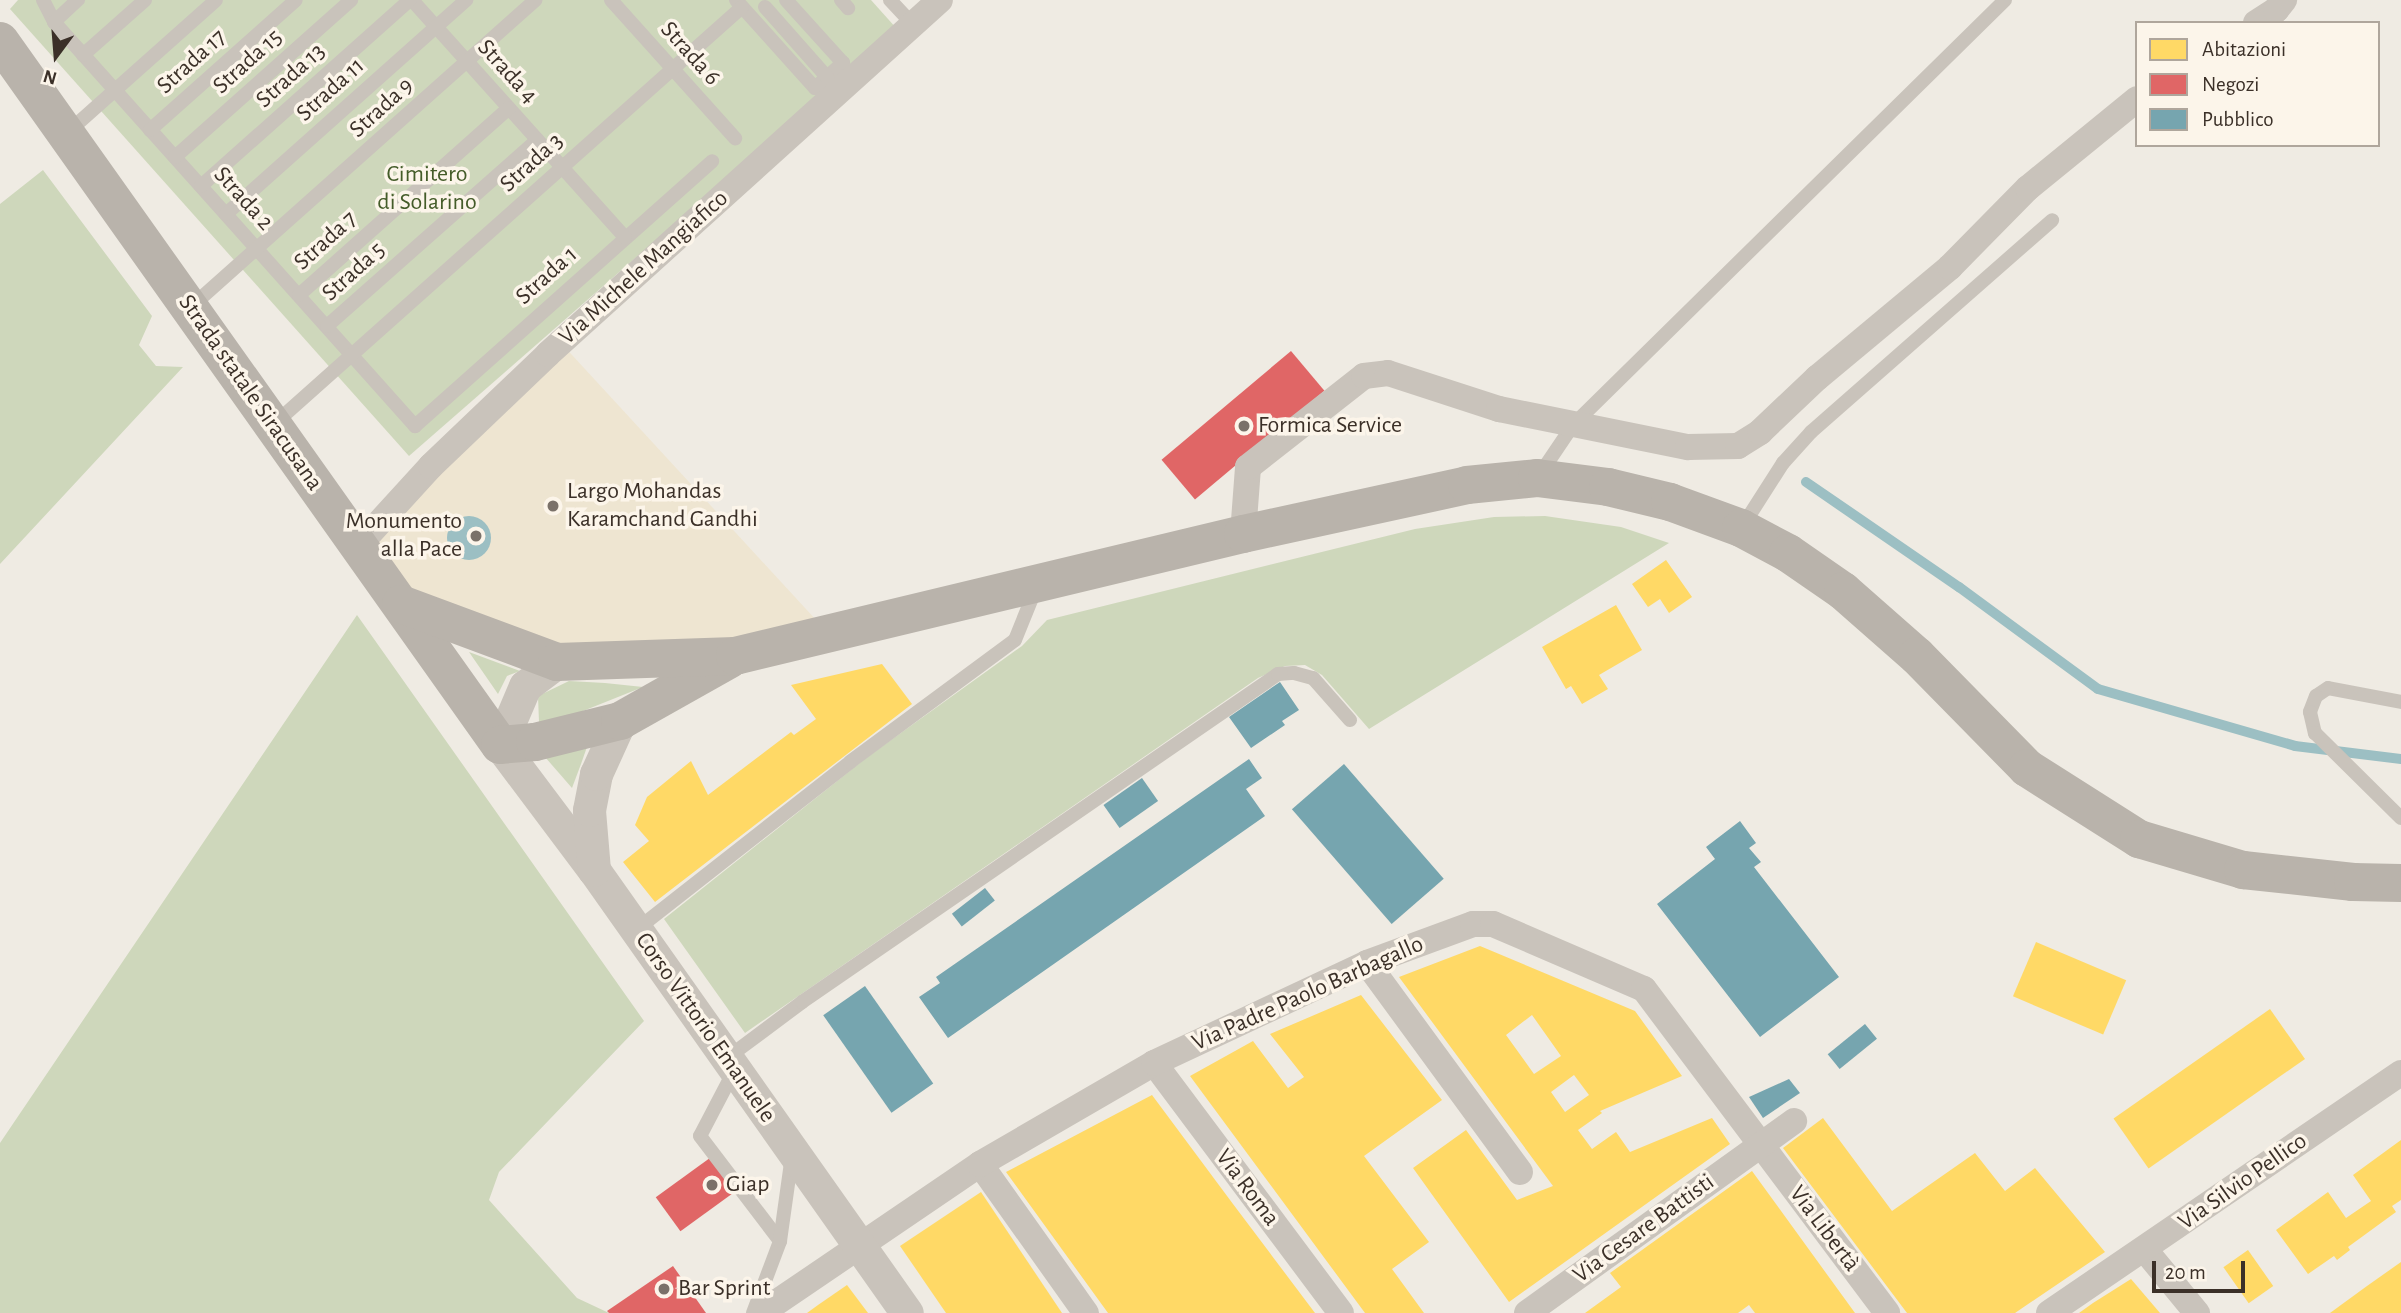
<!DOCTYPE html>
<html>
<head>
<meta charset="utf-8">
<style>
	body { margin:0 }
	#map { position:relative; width:2401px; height:1313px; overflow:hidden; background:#efebe3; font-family:"Alegreya Sans",sans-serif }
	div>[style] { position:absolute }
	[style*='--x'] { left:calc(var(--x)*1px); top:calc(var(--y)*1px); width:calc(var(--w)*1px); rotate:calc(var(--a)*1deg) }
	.green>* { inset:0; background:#ced7bb }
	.plaza>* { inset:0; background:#eee5d1 }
	.water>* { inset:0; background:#9cbfc3 }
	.round { border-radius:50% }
	.homes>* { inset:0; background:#ffd966; transform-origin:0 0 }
	.shops>* { inset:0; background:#e06666; transform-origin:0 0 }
	.public>* { inset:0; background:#76a5af; transform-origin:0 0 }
	.stream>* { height:10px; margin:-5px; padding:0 5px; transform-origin:5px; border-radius:5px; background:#9cbfc3 }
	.service>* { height:14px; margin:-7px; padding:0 7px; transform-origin:7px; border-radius:7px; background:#c9c3bb }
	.minor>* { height:26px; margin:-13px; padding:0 13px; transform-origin:13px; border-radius:13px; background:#c9c3bb }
	.tertiary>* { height:33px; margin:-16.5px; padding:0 16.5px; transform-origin:16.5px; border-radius:16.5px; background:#c9c3bb }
	.secondary>* { height:38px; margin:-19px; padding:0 19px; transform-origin:19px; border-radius:19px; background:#b9b3ab }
	.dots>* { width:19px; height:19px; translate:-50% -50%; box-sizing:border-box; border:4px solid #fcf5ea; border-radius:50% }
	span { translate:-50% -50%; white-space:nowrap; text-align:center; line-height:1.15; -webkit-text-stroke:7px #fcf5ea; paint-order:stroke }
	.street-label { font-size:24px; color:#3b3028 }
	.park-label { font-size:24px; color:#445c29 }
	.poi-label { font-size:24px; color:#3b3028 }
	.left { translate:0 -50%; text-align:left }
	.right { translate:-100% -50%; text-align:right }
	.legend { position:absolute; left:2135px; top:21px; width:245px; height:126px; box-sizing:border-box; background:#fcf5ea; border:2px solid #afa69c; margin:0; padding:9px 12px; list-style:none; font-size:21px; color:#3b3028 }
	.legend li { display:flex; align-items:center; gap:14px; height:35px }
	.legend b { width:35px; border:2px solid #afa69c }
	.north { position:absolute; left:21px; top:21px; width:70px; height:70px; -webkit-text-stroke:5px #fcf5ea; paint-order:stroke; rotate:196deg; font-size:19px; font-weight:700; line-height:28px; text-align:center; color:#3b3028 }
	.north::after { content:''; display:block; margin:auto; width:24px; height:32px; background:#3b3028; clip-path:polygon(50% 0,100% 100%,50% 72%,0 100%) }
	.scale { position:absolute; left:2152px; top:1261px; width:93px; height:32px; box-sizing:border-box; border:4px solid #3b3028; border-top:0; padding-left:9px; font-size:21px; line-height:24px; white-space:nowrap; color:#3b3028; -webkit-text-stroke:5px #fcf5ea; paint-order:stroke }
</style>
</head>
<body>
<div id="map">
	<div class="green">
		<div style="clip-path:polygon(18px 0,871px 0,897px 29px,409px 456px,10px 9px)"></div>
		<div style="clip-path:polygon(43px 170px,152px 316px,139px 345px,156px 366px,183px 367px,0 564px,0 204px)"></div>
		<div style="clip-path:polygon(1545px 516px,1621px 527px,1669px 543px,1369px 729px,1322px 675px,1305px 665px,1285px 666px,1258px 678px,745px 1033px,664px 919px,866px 758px,1022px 646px,1047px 620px,1415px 529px,1494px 517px)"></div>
		<div style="clip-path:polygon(357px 615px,644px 1021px,499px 1172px,489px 1200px,577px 1298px,609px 1313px,0 1313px,0 1143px)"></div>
		<div style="clip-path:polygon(469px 652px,520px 671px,507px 676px,498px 694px)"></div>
		<div style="clip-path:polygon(569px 681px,605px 683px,643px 687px,553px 723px,539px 722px,538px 696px)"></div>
		<div style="clip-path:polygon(588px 744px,581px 764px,572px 788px,545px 757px)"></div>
	</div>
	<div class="plaza">
		<div style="clip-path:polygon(561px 343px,829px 634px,557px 662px,401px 604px,358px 546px)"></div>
	</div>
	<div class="water">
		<div class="round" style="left:447px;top:516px;width:44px;height:44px"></div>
	</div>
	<div class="homes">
		<div style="clip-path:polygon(1666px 560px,1692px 597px,1669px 613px,1660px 599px,1648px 607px,1632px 584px)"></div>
		<div style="clip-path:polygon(1616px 605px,1642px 650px,1599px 675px,1608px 689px,1582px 704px,1571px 686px,1566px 689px,1542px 647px)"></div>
		<div style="clip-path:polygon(882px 664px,912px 704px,655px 902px,623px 862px,649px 841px,635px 825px,647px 797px,691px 761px,708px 795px,791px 732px,794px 735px,816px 719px,791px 685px)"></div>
		<div style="left:2036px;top:942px;width:98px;height:59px;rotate:23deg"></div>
		<div style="clip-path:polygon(evenodd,1480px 946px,1635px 1011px,1682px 1076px,1600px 1111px,1602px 1113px,1578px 1130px,1592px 1149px,1616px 1132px,1630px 1152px,1712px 1118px,1730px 1144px,1509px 1302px,1413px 1168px,1466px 1130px,1517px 1200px,1553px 1186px,1399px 977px,1480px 946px,1532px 1015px,1561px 1056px,1534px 1074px,1506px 1035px,1532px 1015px,1480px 946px,1574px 1075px,1589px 1095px,1565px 1112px,1551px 1092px,1574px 1075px)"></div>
		<div style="clip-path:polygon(1361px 995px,1442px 1100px,1364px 1156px,1429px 1242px,1392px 1269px,1424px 1313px,1365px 1313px,1190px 1076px,1253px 1041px,1288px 1088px,1304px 1077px,1270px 1034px)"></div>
		<div style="left:2270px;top:1009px;width:61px;height:191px;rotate:55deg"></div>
		<div style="clip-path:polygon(1152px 1095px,1233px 1204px,1315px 1313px,1108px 1313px,1006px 1172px)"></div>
		<div style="clip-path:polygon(1823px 1118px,1892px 1211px,1975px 1153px,2005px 1191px,2035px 1168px,2105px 1252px,2015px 1313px,1907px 1313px,1783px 1148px)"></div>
		<div style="clip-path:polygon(2401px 1140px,2401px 1200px,2392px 1206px,2396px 1212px,2348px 1247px,2350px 1250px,2337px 1260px,2334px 1256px,2308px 1274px,2276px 1230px,2328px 1192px,2346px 1218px,2371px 1201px,2353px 1175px)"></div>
		<div style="clip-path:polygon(1752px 1171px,1855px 1313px,1755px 1313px,1749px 1305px,1738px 1313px,1585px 1313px,1621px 1287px,1610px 1273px)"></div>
		<div style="clip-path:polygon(981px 1192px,1062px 1313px,946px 1313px,900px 1246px)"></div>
		<div style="left:2248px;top:1250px;width:44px;height:30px;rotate:55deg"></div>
		<div style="clip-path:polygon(2401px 1262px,2401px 1313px,2330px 1313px,2367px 1286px)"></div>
		<div style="clip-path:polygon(2131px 1279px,2160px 1313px,2079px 1313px,2093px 1303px)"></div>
		<div style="clip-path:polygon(847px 1285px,868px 1313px,807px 1313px,818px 1305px)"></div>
	</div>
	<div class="shops">
		<div style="left:1291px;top:351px;width:52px;height:169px;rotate:50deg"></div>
		<div style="left:714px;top:1155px;width:42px;height:72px;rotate:54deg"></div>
		<div style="clip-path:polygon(673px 1266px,706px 1313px,609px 1313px,607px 1311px)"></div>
	</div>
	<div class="public">
		<div style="clip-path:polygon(1280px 682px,1299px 710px,1282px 721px,1285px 725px,1251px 748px,1229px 717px)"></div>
		<div style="clip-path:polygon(1249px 759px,1262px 778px,1246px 789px,1265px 816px,948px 1038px,919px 997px,940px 983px,936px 977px)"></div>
		<div style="left:1344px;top:764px;width:152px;height:69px;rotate:49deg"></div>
		<div style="left:1142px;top:778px;width:28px;height:47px;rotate:55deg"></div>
		<div style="clip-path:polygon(1740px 821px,1756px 843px,1749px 848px,1761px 862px,1754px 867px,1839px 977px,1760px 1037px,1657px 904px,1715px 859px,1706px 847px)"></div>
		<div style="left:985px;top:888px;width:16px;height:42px;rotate:52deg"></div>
		<div style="left:865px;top:986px;width:119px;height:51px;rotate:55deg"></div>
		<div style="left:1865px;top:1024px;width:19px;height:48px;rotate:51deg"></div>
		<div style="clip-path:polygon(1789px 1079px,1800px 1093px,1763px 1118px,1749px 1097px)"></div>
	</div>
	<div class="stream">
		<div style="--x:1806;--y:482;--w:186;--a:34.5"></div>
		<div style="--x:1959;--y:587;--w:172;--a:36.3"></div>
		<div style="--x:2098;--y:689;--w:205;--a:16.1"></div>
		<div style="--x:2295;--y:746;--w:107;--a:7"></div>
	</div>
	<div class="service">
		<div style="--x:43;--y:0;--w:25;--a:63"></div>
		<div style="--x:54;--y:22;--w:542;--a:48.22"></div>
		<div style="--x:415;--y:426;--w:398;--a:-41.7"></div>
		<div style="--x:412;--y:0;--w:319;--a:48.1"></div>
		<div style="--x:611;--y:0;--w:186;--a:48.1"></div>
		<div style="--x:736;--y:0;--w:118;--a:48.1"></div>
		<div style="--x:815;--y:88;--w:38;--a:-42"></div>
		<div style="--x:843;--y:63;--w:85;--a:-132.1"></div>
		<div style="--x:841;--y:0;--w:11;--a:49"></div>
		<div style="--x:890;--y:0;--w:35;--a:47"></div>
		<div style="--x:765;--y:7;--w:94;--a:48.5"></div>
		<div style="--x:54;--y:22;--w:33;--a:-43"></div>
		<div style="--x:83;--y:55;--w:83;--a:-41.6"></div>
		<div style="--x:150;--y:130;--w:195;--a:-41.7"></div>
		<div style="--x:68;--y:132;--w:198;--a:-41.7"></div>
		<div style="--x:175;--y:157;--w:236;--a:-41.7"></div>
		<div style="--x:201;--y:186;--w:280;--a:-41.7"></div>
		<div style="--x:226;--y:214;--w:322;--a:-41.7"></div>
		<div style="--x:299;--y:295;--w:281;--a:-41.7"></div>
		<div style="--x:192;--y:306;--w:460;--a:-41.7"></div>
		<div style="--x:327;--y:326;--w:281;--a:-41.5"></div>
		<div style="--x:273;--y:425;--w:628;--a:-41.71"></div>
		<div style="--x:1540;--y:474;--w:59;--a:-56"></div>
		<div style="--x:1573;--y:425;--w:606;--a:-44.53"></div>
		<div style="--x:1742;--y:527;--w:76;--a:-57.4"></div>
		<div style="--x:1783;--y:463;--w:42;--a:-47.9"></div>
		<div style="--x:1811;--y:432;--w:321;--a:-41.3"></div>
		<div style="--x:2401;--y:702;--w:74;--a:-169.1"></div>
		<div style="--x:2328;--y:688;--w:14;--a:146"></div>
		<div style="--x:2316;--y:696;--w:17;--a:111"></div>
		<div style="--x:2310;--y:712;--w:22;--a:77"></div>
		<div style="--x:2315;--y:733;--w:121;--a:44.7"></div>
		<div style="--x:636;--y:930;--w:272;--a:-38.1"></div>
		<div style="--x:850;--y:762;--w:205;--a:-36.5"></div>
		<div style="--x:1015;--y:640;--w:56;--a:-68"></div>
		<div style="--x:727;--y:1058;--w:94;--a:-36.7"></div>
		<div style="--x:802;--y:1002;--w:578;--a:-34.57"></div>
		<div style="--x:1278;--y:674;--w:16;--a:-4"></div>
		<div style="--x:1294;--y:673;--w:20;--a:15"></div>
		<div style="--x:1313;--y:678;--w:56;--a:48.6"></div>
		<div style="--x:734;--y:1071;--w:73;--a:117.6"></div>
		<div style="--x:700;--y:1136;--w:132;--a:52.7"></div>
		<div style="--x:753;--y:1313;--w:77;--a:-69.4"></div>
		<div style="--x:780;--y:1241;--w:86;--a:-82"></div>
	</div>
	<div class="minor">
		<div style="--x:2256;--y:23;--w:24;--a:-33"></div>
		<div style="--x:2276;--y:10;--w:13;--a:-51"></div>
		<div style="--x:1243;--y:534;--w:67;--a:-85.7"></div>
		<div style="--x:1248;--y:467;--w:147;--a:-38.1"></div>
		<div style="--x:1364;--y:376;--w:24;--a:-7"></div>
		<div style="--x:1388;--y:373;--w:117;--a:18"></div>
		<div style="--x:1499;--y:409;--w:193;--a:11.4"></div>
		<div style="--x:1688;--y:447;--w:50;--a:-1.1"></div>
		<div style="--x:1738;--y:446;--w:26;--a:-32"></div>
		<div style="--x:1760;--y:432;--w:79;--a:-43.5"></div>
		<div style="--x:1817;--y:378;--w:173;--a:-39.8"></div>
		<div style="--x:1950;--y:267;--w:111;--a:-45.4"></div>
		<div style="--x:2028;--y:188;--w:141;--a:-39.2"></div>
		<div style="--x:358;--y:546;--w:108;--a:-47.6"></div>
		<div style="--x:431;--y:466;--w:162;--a:-43.7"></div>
		<div style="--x:548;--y:354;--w:528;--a:-42.08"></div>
		<div style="--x:1367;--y:963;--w:259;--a:53.8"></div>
		<div style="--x:1154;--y:1063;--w:312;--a:53.2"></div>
		<div style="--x:980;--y:1164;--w:183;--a:54.6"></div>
		<div style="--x:2145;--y:1250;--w:82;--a:50.5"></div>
		<div style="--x:761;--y:1313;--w:265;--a:-34.2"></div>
		<div style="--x:980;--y:1164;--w:201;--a:-30.1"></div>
		<div style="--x:1154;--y:1063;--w:235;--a:-25.1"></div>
		<div style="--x:1367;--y:963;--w:113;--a:-20.2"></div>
		<div style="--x:1473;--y:924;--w:20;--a:0"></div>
		<div style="--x:1493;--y:924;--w:164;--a:23.3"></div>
		<div style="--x:1644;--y:989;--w:405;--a:53.1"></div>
		<div style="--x:1527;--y:1313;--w:329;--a:-35.7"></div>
		<div style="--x:2049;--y:1313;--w:426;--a:-34.3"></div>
	</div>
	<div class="tertiary">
		<div style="--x:557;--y:662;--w:40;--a:143"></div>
		<div style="--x:525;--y:686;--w:64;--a:113"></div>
		<div style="--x:500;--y:745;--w:156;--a:53.1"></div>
		<div style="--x:594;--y:870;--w:542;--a:54.76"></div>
		<div style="--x:594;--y:870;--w:60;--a:-94.8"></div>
		<div style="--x:589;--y:810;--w:37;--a:-79"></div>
		<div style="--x:596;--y:774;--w:58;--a:-65.6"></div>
	</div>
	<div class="secondary">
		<div style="--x:0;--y:41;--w:863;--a:54.62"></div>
		<div style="--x:500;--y:745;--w:35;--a:-5"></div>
		<div style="--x:535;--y:742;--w:88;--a:-13.9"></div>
		<div style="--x:620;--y:721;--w:126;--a:-29.4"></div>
		<div style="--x:401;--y:604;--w:166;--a:20.4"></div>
		<div style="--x:557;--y:662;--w:178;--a:-1.9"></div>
		<div style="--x:735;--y:656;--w:522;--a:-13.5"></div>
		<div style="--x:1243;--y:534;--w:229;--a:-12.3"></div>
		<div style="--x:1467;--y:485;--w:70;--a:-5.7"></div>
		<div style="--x:1537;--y:478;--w:72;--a:7.2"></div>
		<div style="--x:1608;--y:487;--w:64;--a:13.6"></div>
		<div style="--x:1670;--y:502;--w:76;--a:20.1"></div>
		<div style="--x:1741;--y:528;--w:53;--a:28"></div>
		<div style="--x:1788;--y:553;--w:67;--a:34.6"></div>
		<div style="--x:1843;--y:591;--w:98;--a:41.3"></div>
		<div style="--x:1917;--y:656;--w:157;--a:45.5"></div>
		<div style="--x:2027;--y:768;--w:133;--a:32.4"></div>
		<div style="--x:2139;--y:839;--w:109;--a:16.6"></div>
		<div style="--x:2243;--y:870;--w:111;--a:6.2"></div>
		<div style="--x:2353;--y:882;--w:48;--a:1.2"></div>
	</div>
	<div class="dots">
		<div style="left:1244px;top:426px;background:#7a7169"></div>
		<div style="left:553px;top:506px;background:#7a7169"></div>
		<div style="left:476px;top:536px;background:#7a7169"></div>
		<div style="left:712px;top:1185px;background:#7a7169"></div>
		<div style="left:664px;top:1289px;background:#7a7169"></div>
	</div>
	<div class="street-label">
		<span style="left:690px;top:54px;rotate:48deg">Strada 6</span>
		<span style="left:192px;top:62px;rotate:-42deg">Strada 17</span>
		<span style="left:248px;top:62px;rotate:-42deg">Strada 15</span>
		<span style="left:507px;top:72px;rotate:48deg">Strada 4</span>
		<span style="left:291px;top:76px;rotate:-42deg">Strada 13</span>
		<span style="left:331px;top:90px;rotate:-42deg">Strada 11</span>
		<span style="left:382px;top:108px;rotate:-42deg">Strada 9</span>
		<span style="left:532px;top:163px;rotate:-42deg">Strada 3</span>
		<span style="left:243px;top:199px;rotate:48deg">Strada 2</span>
		<span style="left:326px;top:241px;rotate:-42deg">Strada 7</span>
		<span style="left:644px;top:268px;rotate:-42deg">Via Michele Mangiafico</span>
		<span style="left:354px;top:272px;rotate:-42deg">Strada 5</span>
		<span style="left:547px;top:276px;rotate:-42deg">Strada 1</span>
		<span style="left:250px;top:393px;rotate:55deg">Strada statale Siracusana</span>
		<span style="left:1308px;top:994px;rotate:-24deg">Via Padre Paolo Barbagallo</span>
		<span style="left:705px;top:1028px;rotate:55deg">Corso Vittorio Emanuele</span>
		<span style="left:2243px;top:1182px;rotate:-35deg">Via Silvio Pellico</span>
		<span style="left:1247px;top:1188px;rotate:53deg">Via Roma</span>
		<span style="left:1644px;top:1229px;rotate:-36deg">Via Cesare Battisti</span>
		<span style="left:1824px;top:1229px;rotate:53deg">Via Libertà</span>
	</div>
	<div class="park-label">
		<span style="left:427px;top:189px">Cimitero<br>di Solarino</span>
	</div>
	<div class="poi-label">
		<span class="left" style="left:1258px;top:426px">Formica Service</span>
		<span class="left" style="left:567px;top:506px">Largo Mohandas<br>Karamchand Gandhi</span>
		<span class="right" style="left:462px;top:536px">Monumento<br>alla Pace</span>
		<span class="left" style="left:726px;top:1185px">Giap</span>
		<span class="left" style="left:678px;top:1289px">Bar Sprint</span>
	</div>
	<ul class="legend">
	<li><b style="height:19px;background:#ffd966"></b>Abitazioni</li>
	<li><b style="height:19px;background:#e06666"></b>Negozi</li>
	<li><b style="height:19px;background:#76a5af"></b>Pubblico</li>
	</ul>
	<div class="north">N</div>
	<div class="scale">20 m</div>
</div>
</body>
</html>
